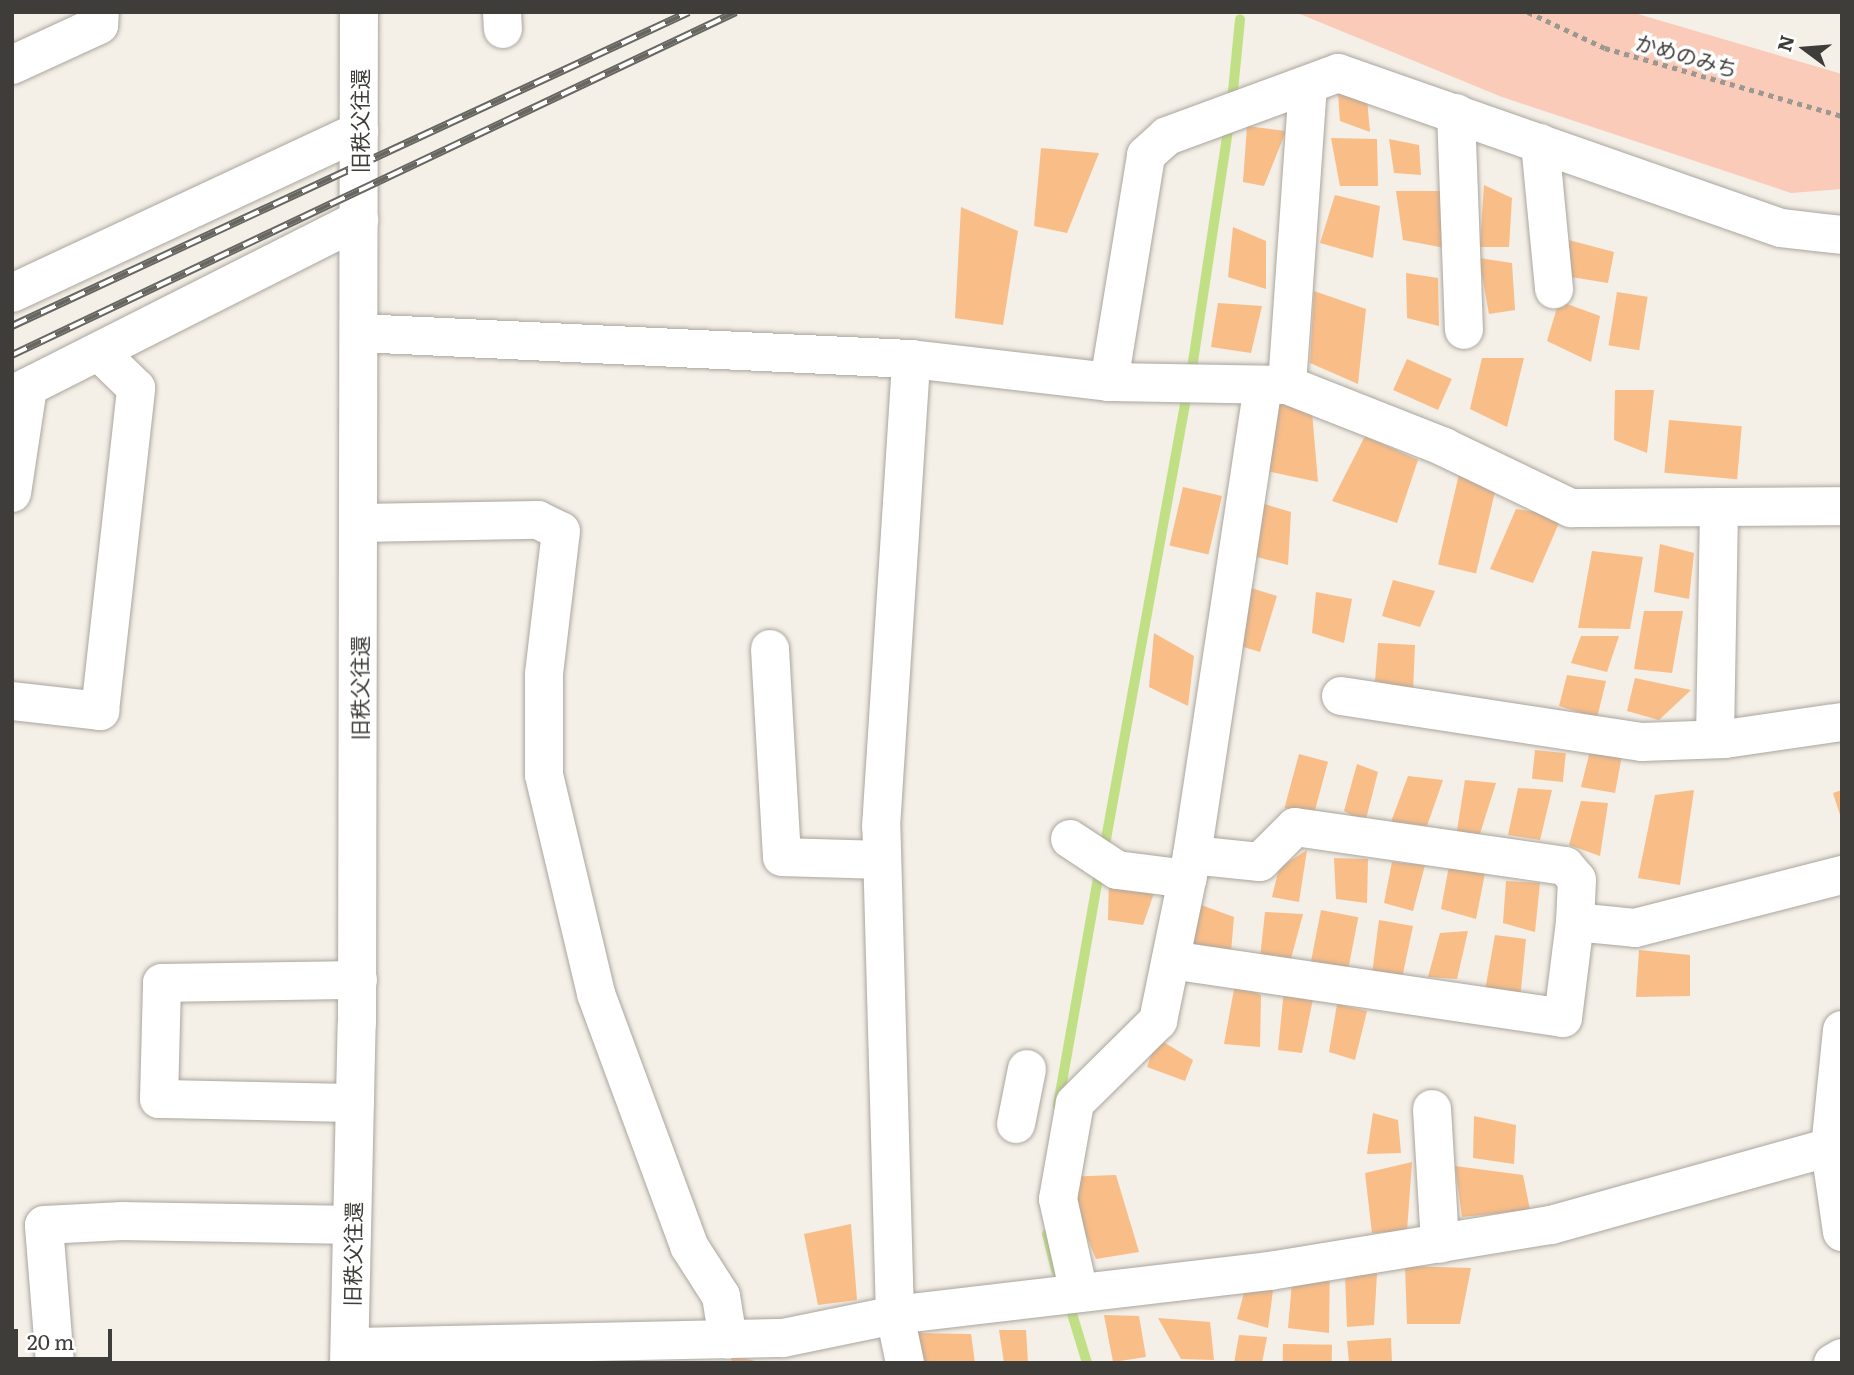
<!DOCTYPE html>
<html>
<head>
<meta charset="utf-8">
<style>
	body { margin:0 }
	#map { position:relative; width:1854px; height:1375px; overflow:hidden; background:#f4efe7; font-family:Literata,"Noto Sans JP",serif }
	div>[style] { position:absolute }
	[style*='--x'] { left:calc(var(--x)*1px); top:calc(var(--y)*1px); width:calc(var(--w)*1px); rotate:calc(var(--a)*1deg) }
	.green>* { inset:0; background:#f9cbb8 }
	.stream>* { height:10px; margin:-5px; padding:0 5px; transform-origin:5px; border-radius:5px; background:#c1e085 }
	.building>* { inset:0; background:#f9bd88; transform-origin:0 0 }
	.path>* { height:4.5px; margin-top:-2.25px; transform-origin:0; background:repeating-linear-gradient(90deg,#9b9892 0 5px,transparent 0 10px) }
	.roads { filter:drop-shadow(0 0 2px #aaa69e) drop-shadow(0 0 2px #aaa69e) }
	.minor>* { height:38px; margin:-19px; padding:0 19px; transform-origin:19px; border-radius:19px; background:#fff }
	.rail>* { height:8px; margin-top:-4px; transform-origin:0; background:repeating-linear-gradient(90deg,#fff 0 16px,#686661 0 32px); box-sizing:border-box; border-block:2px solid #686661 }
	span { translate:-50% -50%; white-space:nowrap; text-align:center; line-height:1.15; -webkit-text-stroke:7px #fff; paint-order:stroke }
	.street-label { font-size:21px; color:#3e3d39 }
	.frame { position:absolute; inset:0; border:14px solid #3e3d39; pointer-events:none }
	.north { position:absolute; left:1770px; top:14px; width:70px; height:70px; -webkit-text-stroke:5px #fff; paint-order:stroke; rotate:286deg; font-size:19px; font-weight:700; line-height:28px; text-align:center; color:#3e3d39 }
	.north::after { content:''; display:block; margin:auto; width:24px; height:32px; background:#3e3d39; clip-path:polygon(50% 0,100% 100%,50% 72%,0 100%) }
	.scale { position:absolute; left:14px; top:1329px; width:98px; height:32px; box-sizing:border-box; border:4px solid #3e3d39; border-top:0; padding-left:9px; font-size:21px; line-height:24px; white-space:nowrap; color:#3e3d39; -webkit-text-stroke:5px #fff; paint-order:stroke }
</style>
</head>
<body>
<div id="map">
	<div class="green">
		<div style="clip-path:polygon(1295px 12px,1631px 12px,1842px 74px,1842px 189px,1791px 193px,1502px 97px)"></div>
	</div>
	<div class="stream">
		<div style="--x:1232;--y:101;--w:82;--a:-84.4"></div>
		<div style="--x:1191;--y:375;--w:255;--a:-81.4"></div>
		<div style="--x:1104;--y:850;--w:468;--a:-79.7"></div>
		<div style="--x:1058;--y:1105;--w:241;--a:-80"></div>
		<div style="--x:1047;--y:1234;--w:37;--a:76"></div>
		<div style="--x:1069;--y:1304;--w:62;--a:73"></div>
	</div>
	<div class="building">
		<div style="clip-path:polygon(1338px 92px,1367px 99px,1370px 132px,1340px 121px)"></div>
		<div style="clip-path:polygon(1247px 126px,1286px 131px,1264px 186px,1243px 182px)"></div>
		<div style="clip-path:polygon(1331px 138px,1377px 139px,1378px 186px,1340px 186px)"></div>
		<div style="clip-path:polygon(1389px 139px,1419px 145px,1421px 175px,1394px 173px)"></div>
		<div style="clip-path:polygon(1041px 148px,1099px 153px,1067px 233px,1034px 226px)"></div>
		<div style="clip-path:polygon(1484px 185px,1512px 198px,1509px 247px,1480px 247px)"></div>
		<div style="clip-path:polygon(1396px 191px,1440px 191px,1450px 249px,1403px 240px)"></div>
		<div style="clip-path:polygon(1335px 195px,1380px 206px,1373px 258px,1320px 243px)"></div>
		<div style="clip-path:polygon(961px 207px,1018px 231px,1003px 325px,955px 318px)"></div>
		<div style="clip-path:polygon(1233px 227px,1266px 241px,1266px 289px,1228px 277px)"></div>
		<div style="clip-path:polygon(1565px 239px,1614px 252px,1608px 283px,1565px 276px)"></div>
		<div style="clip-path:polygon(1479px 258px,1512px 263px,1515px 310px,1489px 314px)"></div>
		<div style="clip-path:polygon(1406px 273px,1438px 278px,1439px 326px,1407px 318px)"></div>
		<div style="clip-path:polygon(1314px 291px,1366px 309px,1358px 384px,1310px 363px)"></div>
		<div style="left:1617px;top:292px;width:31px;height:54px;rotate:9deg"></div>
		<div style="clip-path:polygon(1559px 301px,1600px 316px,1591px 362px,1547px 341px)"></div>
		<div style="clip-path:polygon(1218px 303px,1262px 306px,1251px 353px,1211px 347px)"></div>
		<div style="clip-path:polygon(1482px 358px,1524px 358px,1507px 427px,1470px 409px)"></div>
		<div style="left:1407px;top:359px;width:49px;height:34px;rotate:24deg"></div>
		<div style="clip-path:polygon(1615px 390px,1654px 390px,1647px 453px,1614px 440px)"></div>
		<div style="clip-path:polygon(1276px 402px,1312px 412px,1318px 482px,1266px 471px)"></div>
		<div style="left:1669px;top:420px;width:73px;height:53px;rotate:5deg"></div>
		<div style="clip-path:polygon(1365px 436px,1418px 460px,1397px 523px,1332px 501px)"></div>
		<div style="left:1459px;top:474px;width:39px;height:93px;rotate:13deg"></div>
		<div style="left:1183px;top:487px;width:40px;height:60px;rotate:13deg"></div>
		<div style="clip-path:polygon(1261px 503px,1291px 512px,1288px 565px,1253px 556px)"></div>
		<div style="clip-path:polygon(1516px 509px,1562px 516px,1533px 583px,1490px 569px)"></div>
		<div style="clip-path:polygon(1660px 544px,1694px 553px,1689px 599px,1654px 592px)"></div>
		<div style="clip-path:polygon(1592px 551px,1643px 557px,1630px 629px,1578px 628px)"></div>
		<div style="clip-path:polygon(1393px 580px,1435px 591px,1420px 627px,1382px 616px)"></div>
		<div style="clip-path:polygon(1248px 587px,1277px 596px,1260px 652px,1240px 646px)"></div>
		<div style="clip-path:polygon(1316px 592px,1352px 599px,1344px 643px,1312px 633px)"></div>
		<div style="clip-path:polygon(1644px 611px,1683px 611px,1672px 673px,1634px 669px)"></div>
		<div style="clip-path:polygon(1154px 633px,1194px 656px,1188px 706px,1149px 687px)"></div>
		<div style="clip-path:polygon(1581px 636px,1619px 636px,1607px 672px,1571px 663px)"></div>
		<div style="clip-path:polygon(1378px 643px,1415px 645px,1413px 690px,1375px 681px)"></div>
		<div style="clip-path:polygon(1567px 675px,1606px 681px,1597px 718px,1559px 706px)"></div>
		<div style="clip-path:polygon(1635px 678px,1691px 690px,1659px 720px,1627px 711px)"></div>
		<div style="left:1535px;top:750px;width:31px;height:29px;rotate:6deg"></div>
		<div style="clip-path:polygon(1623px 750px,1615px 793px,1581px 787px,1590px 751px)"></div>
		<div style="left:1299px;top:754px;width:30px;height:56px;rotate:15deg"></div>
		<div style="clip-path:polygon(1357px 764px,1378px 772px,1365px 823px,1344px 811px)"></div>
		<div style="clip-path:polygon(1408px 776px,1443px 780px,1427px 826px,1391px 822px)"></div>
		<div style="clip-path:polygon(1465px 780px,1496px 783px,1478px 840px,1456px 837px)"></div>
		<div style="clip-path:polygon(1518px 788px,1552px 790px,1540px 840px,1508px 835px)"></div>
		<div style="clip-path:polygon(1694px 790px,1680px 885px,1638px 878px,1655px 795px)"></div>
		<div style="clip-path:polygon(1842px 790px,1842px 817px,1841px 818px,1833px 793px)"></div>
		<div style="clip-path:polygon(1581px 801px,1608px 803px,1600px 856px,1569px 845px)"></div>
		<div style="clip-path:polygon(1307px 850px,1299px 902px,1272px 897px,1279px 868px)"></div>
		<div style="clip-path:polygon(1334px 858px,1368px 859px,1367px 903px,1336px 899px)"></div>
		<div style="clip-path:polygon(1392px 862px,1425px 865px,1413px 911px,1384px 903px)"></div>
		<div style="clip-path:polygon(1449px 866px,1486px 868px,1476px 919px,1441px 909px)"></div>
		<div style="clip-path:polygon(1109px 879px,1154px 893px,1143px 925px,1108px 920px)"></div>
		<div style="clip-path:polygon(1506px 881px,1540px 883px,1535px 932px,1503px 923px)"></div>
		<div style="clip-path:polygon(1193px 902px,1234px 917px,1231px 952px,1190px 946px)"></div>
		<div style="left:1321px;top:910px;width:38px;height:54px;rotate:11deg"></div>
		<div style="clip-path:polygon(1265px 912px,1303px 914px,1289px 966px,1260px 958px)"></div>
		<div style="clip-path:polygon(1379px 920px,1413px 926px,1401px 983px,1372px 974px)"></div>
		<div style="clip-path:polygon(1468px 931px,1457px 979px,1428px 977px,1440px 933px)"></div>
		<div style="clip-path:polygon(1495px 935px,1526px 939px,1520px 999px,1484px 996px)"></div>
		<div style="clip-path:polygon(1639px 950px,1690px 955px,1690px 996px,1636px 997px)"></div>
		<div style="clip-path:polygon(1235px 984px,1261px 995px,1260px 1047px,1224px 1044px)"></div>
		<div style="clip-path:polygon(1284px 990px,1314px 994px,1302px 1053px,1278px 1050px)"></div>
		<div style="clip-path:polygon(1337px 1004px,1367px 1011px,1355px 1060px,1329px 1052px)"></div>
		<div style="clip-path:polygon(1157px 1038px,1193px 1060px,1185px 1081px,1147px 1067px)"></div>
		<div style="clip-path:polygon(1373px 1113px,1398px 1120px,1401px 1153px,1367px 1154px)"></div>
		<div style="clip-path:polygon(1474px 1116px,1516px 1125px,1514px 1164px,1473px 1158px)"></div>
		<div style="clip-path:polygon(1412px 1162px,1407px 1231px,1372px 1233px,1365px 1173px)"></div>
		<div style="clip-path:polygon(1455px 1166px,1523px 1175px,1530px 1210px,1462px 1217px)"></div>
		<div style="clip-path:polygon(1116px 1175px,1139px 1252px,1096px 1259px,1062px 1177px)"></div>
		<div style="clip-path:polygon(851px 1224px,857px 1300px,818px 1305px,804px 1234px)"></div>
		<div style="clip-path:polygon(1330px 1262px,1329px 1333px,1288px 1328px,1292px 1282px)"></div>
		<div style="clip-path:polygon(1405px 1266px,1471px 1268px,1460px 1324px,1407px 1324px)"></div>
		<div style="clip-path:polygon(1377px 1273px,1374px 1325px,1347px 1327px,1345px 1274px)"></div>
		<div style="clip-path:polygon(1249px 1274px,1274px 1283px,1268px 1328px,1237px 1319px)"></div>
		<div style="clip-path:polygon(1104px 1315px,1139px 1316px,1146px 1357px,1113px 1362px)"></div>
		<div style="clip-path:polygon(1158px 1318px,1210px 1322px,1214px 1360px,1181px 1359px)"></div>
		<div style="clip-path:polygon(999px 1330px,1026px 1330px,1028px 1363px,1004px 1363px)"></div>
		<div style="clip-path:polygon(912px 1333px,971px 1334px,975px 1363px,919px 1363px)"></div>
		<div style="clip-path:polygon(1239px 1335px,1267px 1337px,1262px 1363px,1234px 1363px)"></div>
		<div style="clip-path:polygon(1391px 1338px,1392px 1363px,1349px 1362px,1347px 1341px)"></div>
		<div style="left:1283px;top:1344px;width:49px;height:19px;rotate:1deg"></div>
		<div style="clip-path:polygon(731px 1355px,759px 1362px,759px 1363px,732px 1363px)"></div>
	</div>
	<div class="path">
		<div style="--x:1528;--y:12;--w:85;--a:25.1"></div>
		<div style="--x:1605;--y:48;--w:247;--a:16"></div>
	</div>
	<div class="roads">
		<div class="minor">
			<div style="--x:502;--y:12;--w:17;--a:87"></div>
			<div style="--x:12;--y:65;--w:96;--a:-24.7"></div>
			<div style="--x:99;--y:25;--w:13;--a:-86"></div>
			<div style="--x:1456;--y:113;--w:217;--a:87.9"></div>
			<div style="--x:1540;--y:143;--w:147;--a:84.5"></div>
			<div style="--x:12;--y:293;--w:383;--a:-25"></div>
			<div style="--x:359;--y:333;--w:553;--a:2.7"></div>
			<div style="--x:911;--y:359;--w:199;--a:6.6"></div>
			<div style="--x:1109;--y:382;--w:178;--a:1"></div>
			<div style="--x:1287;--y:385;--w:169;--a:21.5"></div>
			<div style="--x:1444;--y:447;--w:141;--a:25.7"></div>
			<div style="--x:1571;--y:508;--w:271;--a:-0.4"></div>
			<div style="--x:1109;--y:382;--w:230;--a:-80.7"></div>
			<div style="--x:1146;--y:155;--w:28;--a:-42"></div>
			<div style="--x:1167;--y:136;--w:182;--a:-20.2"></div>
			<div style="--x:1338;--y:73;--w:469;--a:19.3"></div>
			<div style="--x:1781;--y:228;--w:61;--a:6.5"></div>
			<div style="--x:1287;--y:385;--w:301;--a:-86"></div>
			<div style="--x:12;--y:395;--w:389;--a:-26.8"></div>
			<div style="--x:12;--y:493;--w:107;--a:-81.4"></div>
			<div style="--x:359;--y:523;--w:179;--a:-1"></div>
			<div style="--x:538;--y:520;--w:25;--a:26"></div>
			<div style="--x:561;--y:531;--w:144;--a:96.8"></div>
			<div style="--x:544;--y:674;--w:101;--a:90"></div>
			<div style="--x:544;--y:775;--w:225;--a:76.6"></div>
			<div style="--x:596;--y:994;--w:269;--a:69.7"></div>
			<div style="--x:689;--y:1246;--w:59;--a:57.4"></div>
			<div style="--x:721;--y:1296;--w:44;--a:80.8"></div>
			<div style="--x:770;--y:649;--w:208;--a:86.7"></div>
			<div style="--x:782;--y:857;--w:99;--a:1.7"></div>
			<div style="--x:1341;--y:696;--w:304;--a:8.7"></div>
			<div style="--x:1642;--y:742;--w:83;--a:-2.1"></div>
			<div style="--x:1725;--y:739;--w:118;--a:-8.3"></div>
			<div style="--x:12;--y:701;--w:89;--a:6.5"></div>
			<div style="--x:100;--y:711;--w:325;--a:-83.6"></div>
			<div style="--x:136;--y:388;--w:52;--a:-135.8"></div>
			<div style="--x:1715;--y:739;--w:232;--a:-89"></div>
			<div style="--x:1070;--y:839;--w:56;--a:33.4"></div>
			<div style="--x:1117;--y:870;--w:71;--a:7.3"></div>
			<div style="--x:1192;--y:855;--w:68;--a:5.9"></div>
			<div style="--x:1260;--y:862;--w:49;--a:-45"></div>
			<div style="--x:1295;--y:827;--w:273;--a:8.2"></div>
			<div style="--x:1565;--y:866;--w:18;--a:49"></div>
			<div style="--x:1577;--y:880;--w:42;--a:92.7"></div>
			<div style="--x:1575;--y:922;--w:60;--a:5.7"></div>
			<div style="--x:1635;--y:928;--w:214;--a:-14.4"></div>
			<div style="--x:1171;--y:960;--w:396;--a:8.4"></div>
			<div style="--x:1563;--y:1018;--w:97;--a:-82.9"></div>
			<div style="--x:1842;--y:1030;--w:120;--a:95.8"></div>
			<div style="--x:1830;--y:1149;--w:84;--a:81.8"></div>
			<div style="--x:355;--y:1103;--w:196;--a:-178.8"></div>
			<div style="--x:159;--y:1099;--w:116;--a:-88.5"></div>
			<div style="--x:162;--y:983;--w:196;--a:-0.9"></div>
			<div style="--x:1432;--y:1109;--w:135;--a:86.6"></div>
			<div style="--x:1016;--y:1124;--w:56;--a:-78.7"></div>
			<div style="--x:1079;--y:1293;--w:96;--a:-102.6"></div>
			<div style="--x:1058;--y:1199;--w:97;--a:-80"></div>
			<div style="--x:1075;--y:1103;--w:117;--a:-44.7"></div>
			<div style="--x:1158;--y:1021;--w:169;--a:-78.4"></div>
			<div style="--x:1192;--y:855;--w:474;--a:-81.4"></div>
			<div style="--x:350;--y:1347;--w:433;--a:-1.2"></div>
			<div style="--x:783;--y:1338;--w:114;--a:-11.6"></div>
			<div style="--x:895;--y:1315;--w:378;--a:-6.7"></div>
			<div style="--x:1270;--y:1271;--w:285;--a:-9.3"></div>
			<div style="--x:1551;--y:1225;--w:302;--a:-15.6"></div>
			<div style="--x:55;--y:1363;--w:138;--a:-94.6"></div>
			<div style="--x:44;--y:1225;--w:79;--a:-2.9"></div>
			<div style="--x:123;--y:1221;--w:229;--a:1"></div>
			<div style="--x:349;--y:1363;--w:340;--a:-88.7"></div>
			<div style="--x:357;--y:1023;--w:1011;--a:-89.89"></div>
			<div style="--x:905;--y:1363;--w:49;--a:-101.8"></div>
			<div style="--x:895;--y:1315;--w:488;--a:-91.6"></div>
			<div style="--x:881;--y:827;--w:469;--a:-86.3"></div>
			<div style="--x:1833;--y:1363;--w:10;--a:-29"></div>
		</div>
	</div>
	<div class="rail">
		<div style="--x:12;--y:326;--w:746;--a:-24.88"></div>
		<div style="--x:12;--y:355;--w:801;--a:-25.35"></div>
	</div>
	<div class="street-label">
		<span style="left:1687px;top:55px;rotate:16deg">かめのみち</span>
		<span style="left:359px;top:121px;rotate:-90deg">旧秩父往還</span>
		<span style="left:359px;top:688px;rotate:-90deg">旧秩父往還</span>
		<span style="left:352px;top:1254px;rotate:-89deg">旧秩父往還</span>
	</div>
	<div class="frame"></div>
	<div class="north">N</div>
	<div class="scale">20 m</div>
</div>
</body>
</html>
